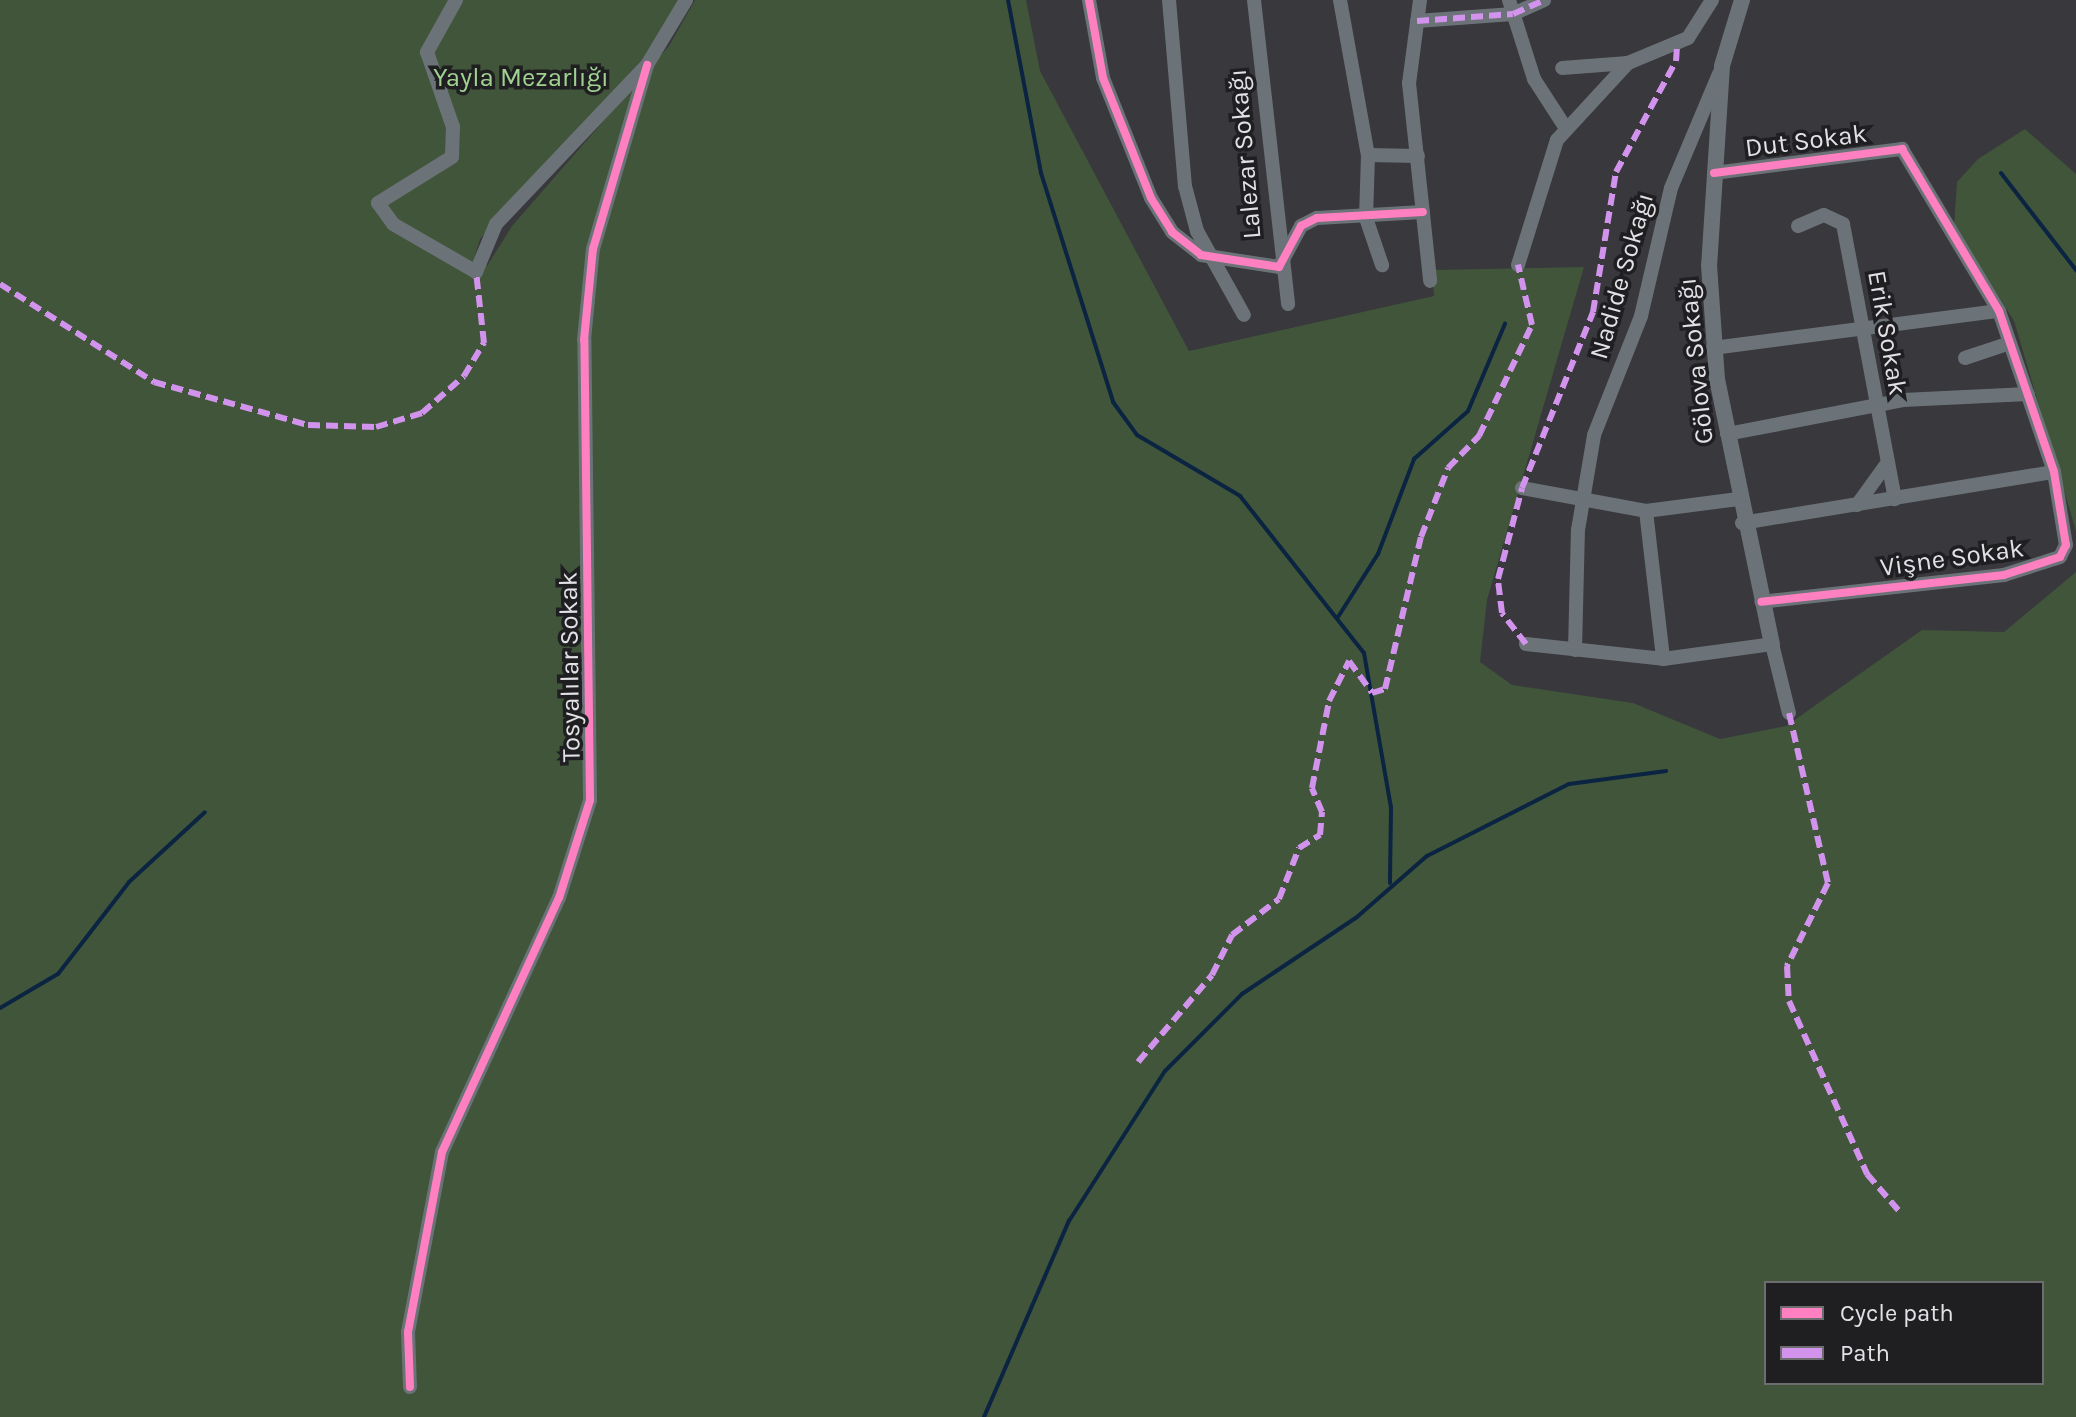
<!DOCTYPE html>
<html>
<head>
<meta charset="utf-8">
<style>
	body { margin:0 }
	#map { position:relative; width:2076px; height:1417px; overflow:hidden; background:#38383d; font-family:Karla,sans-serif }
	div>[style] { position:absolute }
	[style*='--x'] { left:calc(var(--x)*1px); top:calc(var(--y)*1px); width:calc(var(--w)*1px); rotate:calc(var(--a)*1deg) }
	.green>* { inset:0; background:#40553a }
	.stream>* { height:4px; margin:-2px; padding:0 2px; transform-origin:2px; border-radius:2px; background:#0a2442 }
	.minor>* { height:14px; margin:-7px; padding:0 7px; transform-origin:7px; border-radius:7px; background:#6c7378 }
	.tertiary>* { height:16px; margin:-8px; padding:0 8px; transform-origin:8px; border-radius:8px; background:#6c7378 }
	.quiet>* { height:6px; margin-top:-3px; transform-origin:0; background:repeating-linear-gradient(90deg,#d193ec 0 12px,transparent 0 18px) }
	.cycleway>* { height:8px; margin:-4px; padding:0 4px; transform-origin:4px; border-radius:4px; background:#ff80c0 }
	span { translate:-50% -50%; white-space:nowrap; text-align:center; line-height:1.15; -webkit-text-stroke:7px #1f1f22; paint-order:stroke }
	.park-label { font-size:26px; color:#a0d191 }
	.street-label { font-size:26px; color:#e1e1e6 }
	.legend { position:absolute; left:1764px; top:1281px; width:280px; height:104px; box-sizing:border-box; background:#1f1f22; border:2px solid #6d6d70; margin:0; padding:10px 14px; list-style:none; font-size:24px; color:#e1e1e6 }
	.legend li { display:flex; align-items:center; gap:16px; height:40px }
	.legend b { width:40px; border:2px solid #6d6d70 }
</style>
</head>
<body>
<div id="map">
	<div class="green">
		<div style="clip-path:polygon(evenodd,0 0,680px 0,656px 44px,480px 239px,474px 259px,487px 266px,512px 226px,669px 46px,695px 0,1026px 0,1040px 71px,1189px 351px,1434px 296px,1432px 270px,1584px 267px,1487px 600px,1480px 662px,1512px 685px,1633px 703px,1720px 739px,1786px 726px,1922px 630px,2004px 632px,2076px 572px,2076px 1417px,0 1417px,0 0,1766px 1283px,2042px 1283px,2042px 1383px,1766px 1383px,1766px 1283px)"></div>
		<div style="clip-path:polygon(2025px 129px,2076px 174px,2076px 531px,2014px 321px,1954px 226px,1957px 182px,1978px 159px)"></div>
	</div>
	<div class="stream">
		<div style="--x:1008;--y:0;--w:176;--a:79.2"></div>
		<div style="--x:1041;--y:173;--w:240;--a:72.5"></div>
		<div style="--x:1113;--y:402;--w:41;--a:54"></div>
		<div style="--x:1137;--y:435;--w:120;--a:30.6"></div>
		<div style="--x:1240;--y:496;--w:200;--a:51.7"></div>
		<div style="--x:1364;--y:653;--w:157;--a:80.1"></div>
		<div style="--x:1391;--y:808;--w:75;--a:90.8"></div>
		<div style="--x:2001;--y:173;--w:123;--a:52.3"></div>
		<div style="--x:1338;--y:617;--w:75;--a:-57.6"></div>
		<div style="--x:1378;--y:554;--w:102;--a:-69.2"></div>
		<div style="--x:1414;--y:459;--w:72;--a:-41.6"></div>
		<div style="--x:1468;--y:411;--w:95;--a:-67"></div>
		<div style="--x:0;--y:1008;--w:67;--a:-30.4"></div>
		<div style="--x:58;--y:974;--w:116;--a:-52.3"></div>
		<div style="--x:129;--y:882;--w:103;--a:-42.6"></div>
		<div style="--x:984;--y:1417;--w:214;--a:-66.6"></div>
		<div style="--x:1069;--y:1221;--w:178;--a:-57.4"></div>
		<div style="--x:1165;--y:1071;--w:109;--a:-45"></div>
		<div style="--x:1242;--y:994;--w:138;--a:-33.8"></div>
		<div style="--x:1357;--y:917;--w:93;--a:-41.1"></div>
		<div style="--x:1427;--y:856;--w:159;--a:-26.9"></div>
		<div style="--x:1569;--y:784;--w:98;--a:-7.6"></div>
	</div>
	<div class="minor">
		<div style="--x:456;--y:0;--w:60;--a:119.1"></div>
		<div style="--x:427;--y:52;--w:79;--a:70.9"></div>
		<div style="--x:453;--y:127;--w:30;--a:92"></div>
		<div style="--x:452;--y:157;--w:87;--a:148.1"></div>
		<div style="--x:378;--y:203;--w:26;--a:54"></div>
		<div style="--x:393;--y:224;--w:96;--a:30"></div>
		<div style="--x:476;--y:272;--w:52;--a:-67.4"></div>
		<div style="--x:496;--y:224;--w:219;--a:-46.5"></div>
		<div style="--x:647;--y:65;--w:76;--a:-59"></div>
		<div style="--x:1089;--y:0;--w:79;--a:79.8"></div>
		<div style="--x:1103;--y:78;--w:129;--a:68.2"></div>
		<div style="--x:1151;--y:198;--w:40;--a:58"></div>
		<div style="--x:1172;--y:232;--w:37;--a:38"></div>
		<div style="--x:1201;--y:255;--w:79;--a:8.7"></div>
		<div style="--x:1279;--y:267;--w:47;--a:-61.8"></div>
		<div style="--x:1301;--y:226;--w:18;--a:-27"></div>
		<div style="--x:1317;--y:218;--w:106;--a:-3.2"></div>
		<div style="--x:1169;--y:0;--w:187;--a:85.1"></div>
		<div style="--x:1185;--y:186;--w:47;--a:75.1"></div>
		<div style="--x:1197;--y:231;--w:96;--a:60.8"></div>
		<div style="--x:1254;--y:0;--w:306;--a:83.6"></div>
		<div style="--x:1340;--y:0;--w:158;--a:79.8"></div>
		<div style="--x:1368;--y:155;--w:63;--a:91.8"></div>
		<div style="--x:1366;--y:218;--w:50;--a:71.2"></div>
		<div style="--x:1420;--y:0;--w:84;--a:97.5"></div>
		<div style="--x:1409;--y:83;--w:199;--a:83.9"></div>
		<div style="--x:1509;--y:0;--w:83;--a:72.4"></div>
		<div style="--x:1534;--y:79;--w:57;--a:57.1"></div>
		<div style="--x:1417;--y:21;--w:96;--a:-4.2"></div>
		<div style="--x:1513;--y:14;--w:34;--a:-24"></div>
		<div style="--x:1628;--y:63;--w:65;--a:-22.6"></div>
		<div style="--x:1688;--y:38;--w:45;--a:-57.7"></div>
		<div style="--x:1368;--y:155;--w:50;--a:1.1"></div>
		<div style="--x:1714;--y:173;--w:190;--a:-7.3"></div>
		<div style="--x:1902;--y:149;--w:189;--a:59.1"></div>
		<div style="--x:1999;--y:311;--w:170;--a:71.1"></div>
		<div style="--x:2054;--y:472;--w:74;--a:80.7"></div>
		<div style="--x:2066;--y:545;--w:13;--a:117"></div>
		<div style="--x:2060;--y:557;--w:59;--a:162.2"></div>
		<div style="--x:2004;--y:575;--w:244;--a:173.7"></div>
		<div style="--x:1798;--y:226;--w:28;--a:-23"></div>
		<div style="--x:1824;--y:215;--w:21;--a:25"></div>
		<div style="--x:1843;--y:224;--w:280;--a:79.3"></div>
		<div style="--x:1518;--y:265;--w:131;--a:-72.7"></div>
		<div style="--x:1557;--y:140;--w:105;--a:-47.3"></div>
		<div style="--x:1628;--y:63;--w:66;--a:175.7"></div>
		<div style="--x:1713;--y:348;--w:288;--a:-7.4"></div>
		<div style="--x:1965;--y:358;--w:47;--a:-18.4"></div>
		<div style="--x:1727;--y:434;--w:179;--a:-10.9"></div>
		<div style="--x:1903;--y:400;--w:125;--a:-2.7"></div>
		<div style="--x:1522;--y:488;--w:126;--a:10.5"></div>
		<div style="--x:1646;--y:511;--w:93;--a:-7.4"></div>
		<div style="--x:1857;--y:505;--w:53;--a:-54.2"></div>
		<div style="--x:1646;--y:511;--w:149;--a:83.4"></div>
		<div style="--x:1742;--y:523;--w:316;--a:-9.3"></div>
		<div style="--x:1526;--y:644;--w:138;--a:6.2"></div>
		<div style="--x:1663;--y:659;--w:110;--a:-7.8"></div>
		<div style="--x:1772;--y:644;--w:71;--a:76.2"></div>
		<div style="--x:1575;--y:650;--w:120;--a:-88.6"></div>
		<div style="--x:1578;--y:530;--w:96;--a:-80.4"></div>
		<div style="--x:1594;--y:435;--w:128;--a:-68.4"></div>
		<div style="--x:1641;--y:316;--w:131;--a:-76.8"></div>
		<div style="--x:1671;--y:188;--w:124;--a:-67.2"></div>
		<div style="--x:410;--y:1387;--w:55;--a:-92.1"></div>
		<div style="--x:408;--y:1332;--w:183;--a:-79.3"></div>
		<div style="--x:442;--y:1152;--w:280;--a:-65.3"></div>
		<div style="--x:559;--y:898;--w:103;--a:-72.4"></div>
		<div style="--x:590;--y:800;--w:460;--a:-90.7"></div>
		<div style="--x:584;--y:340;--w:91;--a:-84.4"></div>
		<div style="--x:593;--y:249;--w:192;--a:-73.6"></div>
	</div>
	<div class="tertiary">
		<div style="--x:1742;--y:0;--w:69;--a:106.9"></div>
		<div style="--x:1722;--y:66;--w:199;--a:93.7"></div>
		<div style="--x:1709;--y:265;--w:114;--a:86"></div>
		<div style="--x:1717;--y:379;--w:271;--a:78.3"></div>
	</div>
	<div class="quiet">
		<div style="--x:1417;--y:21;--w:96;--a:-4.2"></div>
		<div style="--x:1513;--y:14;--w:34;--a:-24"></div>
		<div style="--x:0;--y:284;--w:183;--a:32.5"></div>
		<div style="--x:154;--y:382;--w:160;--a:15.6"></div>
		<div style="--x:308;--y:425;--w:68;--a:1.7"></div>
		<div style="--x:376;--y:427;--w:48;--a:-16.9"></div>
		<div style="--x:422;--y:413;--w:56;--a:-41.4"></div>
		<div style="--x:464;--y:376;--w:39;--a:-59"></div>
		<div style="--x:484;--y:343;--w:71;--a:-96.4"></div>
		<div style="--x:1526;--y:644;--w:39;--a:-128"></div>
		<div style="--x:1502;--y:613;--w:34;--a:-97"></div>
		<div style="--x:1498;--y:579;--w:94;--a:-75.2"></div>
		<div style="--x:1522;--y:488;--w:190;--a:-68"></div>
		<div style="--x:1593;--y:312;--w:142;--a:-80.7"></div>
		<div style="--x:1616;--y:172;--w:126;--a:-61.6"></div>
		<div style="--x:1676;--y:61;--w:15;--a:-86"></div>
		<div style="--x:1789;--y:713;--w:174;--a:77.1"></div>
		<div style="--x:1828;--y:883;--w:93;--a:116.3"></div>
		<div style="--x:1787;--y:966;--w:35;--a:87"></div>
		<div style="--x:1789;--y:1001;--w:190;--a:65.7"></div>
		<div style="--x:1867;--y:1174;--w:49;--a:49.1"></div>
		<div style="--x:1138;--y:1062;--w:114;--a:-49.6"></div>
		<div style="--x:1212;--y:975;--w:45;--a:-63.4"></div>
		<div style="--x:1232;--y:935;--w:59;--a:-37.5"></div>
		<div style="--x:1279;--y:899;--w:55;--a:-68.6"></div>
		<div style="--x:1299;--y:848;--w:25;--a:-32"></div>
		<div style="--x:1320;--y:835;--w:23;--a:-85"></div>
		<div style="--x:1322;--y:812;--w:26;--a:-113"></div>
		<div style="--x:1312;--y:788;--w:89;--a:-78.9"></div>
		<div style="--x:1329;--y:701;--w:45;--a:-63.4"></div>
		<div style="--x:1349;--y:661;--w:39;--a:54"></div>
		<div style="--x:1372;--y:693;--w:14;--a:-17"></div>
		<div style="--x:1385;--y:689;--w:156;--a:-76.7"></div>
		<div style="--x:1421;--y:537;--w:74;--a:-68.6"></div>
		<div style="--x:1448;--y:468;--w:45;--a:-45.9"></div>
		<div style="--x:1479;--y:436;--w:123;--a:-64.5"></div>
		<div style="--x:1532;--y:325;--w:62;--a:-103.1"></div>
	</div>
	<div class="cycleway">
		<div style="--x:1089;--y:0;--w:79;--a:79.8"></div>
		<div style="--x:1103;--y:78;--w:129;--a:68.2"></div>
		<div style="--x:1151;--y:198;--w:40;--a:58"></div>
		<div style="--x:1172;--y:232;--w:37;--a:38"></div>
		<div style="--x:1201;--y:255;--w:79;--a:8.7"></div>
		<div style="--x:1279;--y:267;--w:47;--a:-61.8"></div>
		<div style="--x:1301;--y:226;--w:18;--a:-27"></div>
		<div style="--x:1317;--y:218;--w:106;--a:-3.2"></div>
		<div style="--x:1714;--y:173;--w:190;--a:-7.3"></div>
		<div style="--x:1902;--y:149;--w:189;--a:59.1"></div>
		<div style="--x:1999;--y:311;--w:170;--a:71.1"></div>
		<div style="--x:2054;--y:472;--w:74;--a:80.7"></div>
		<div style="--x:2066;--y:545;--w:13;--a:117"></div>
		<div style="--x:2060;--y:557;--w:59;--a:162.2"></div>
		<div style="--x:2004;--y:575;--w:244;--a:173.7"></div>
		<div style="--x:410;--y:1387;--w:55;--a:-92.1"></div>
		<div style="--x:408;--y:1332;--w:183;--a:-79.3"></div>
		<div style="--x:442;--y:1152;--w:280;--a:-65.3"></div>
		<div style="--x:559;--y:898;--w:103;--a:-72.4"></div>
		<div style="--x:590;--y:800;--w:460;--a:-90.7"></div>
		<div style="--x:584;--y:340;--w:91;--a:-84.4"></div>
		<div style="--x:593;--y:249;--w:192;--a:-73.6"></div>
	</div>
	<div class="park-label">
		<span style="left:521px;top:78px">Yayla Mezarlığı</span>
	</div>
	<div class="street-label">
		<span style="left:1806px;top:141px;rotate:-7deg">Dut Sokak</span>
		<span style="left:1245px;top:154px;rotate:-95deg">Lalezar Sokağı</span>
		<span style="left:1622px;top:276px;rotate:-74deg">Nadide Sokağı</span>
		<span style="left:1887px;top:333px;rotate:80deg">Erik Sokak</span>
		<span style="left:1696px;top:361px;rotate:-96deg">Gölova Sokağı</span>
		<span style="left:1952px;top:558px;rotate:-8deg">Vişne Sokak</span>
		<span style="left:570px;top:667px;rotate:-91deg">Tosyalılar Sokak</span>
	</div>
	<ul class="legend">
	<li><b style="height:10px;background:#ff80c0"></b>Cycle path</li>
	<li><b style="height:10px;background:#d193ec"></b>Path</li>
	</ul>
</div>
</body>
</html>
